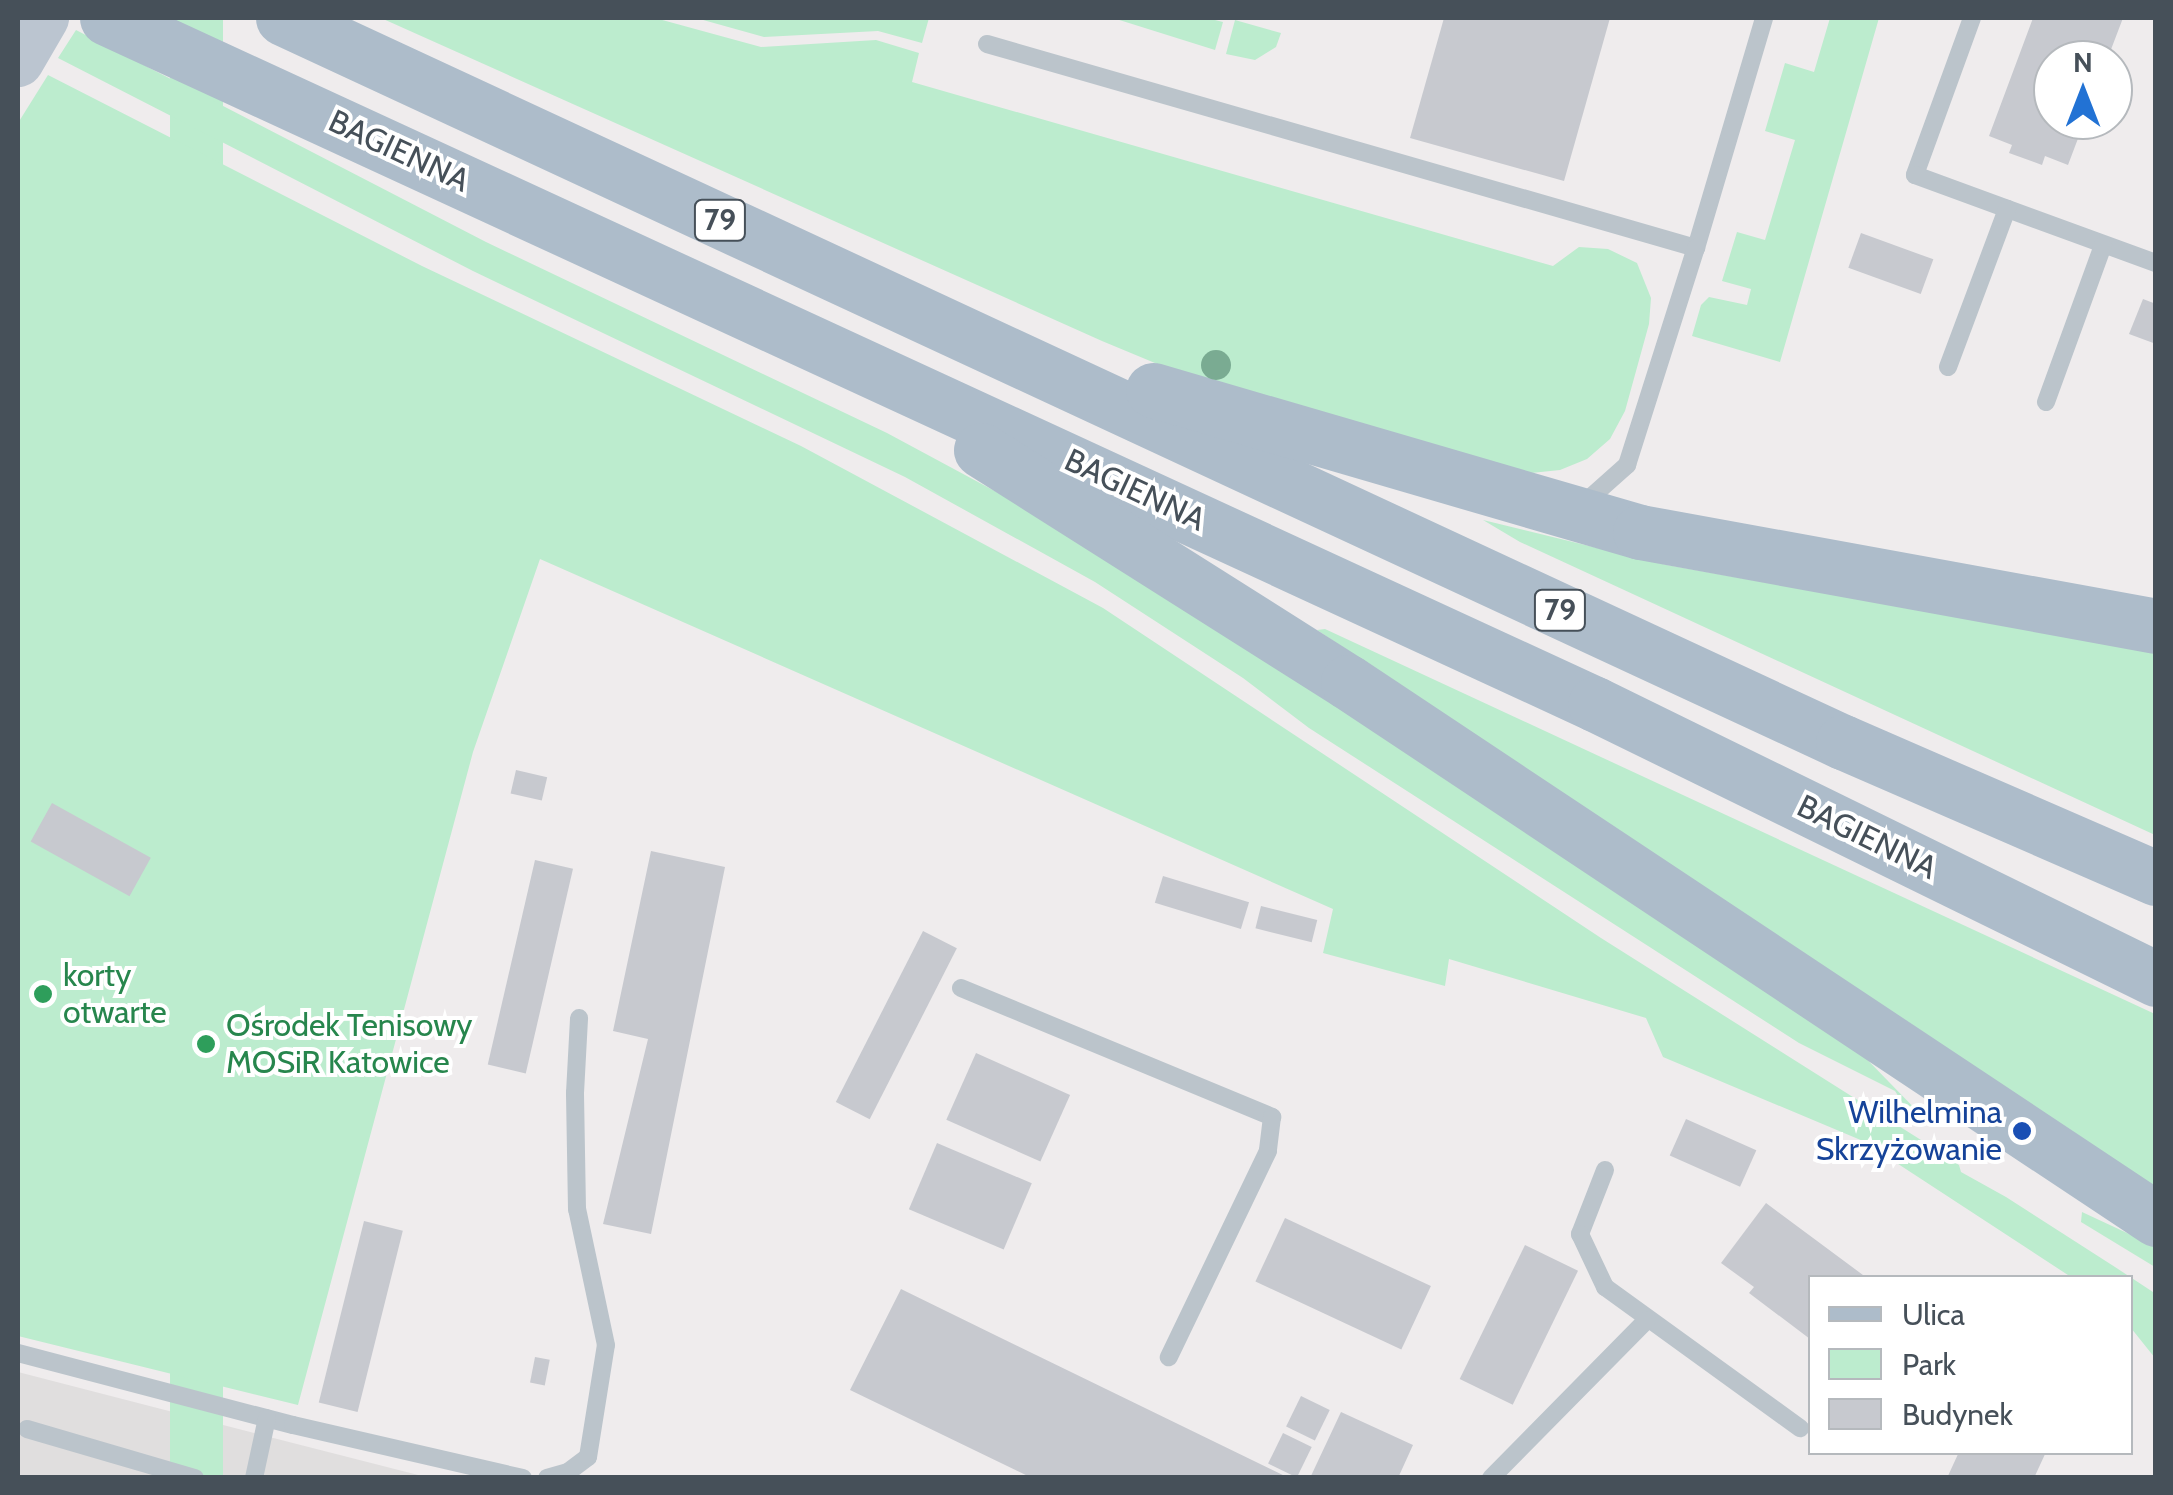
<!DOCTYPE html>
<html>
<head>
<meta charset="utf-8">
<style>
	body { margin:0 }
	#map { position:relative; width:2173px; height:1495px; overflow:hidden; background:#efeced; font-family:Cabin,sans-serif }
	div>[style] { position:absolute }
	[style*='--x'] { left:calc(var(--x)*1px); top:calc(var(--y)*1px); width:calc(var(--w)*1px); rotate:calc(var(--a)*1deg) }
	.education>* { inset:0; background:#e0dede }
	.green>* { inset:0; background:#bcecce; transform-origin:0 0 }
	.building>* { inset:0; background:#c7c9cf; transform-origin:0 0 }
	.lane>* { height:18px; margin:-9px; padding:0 9px; transform-origin:9px; border-radius:9px; background:#bbc4cb }
	.secondary>* { height:52px; margin:-26px; padding:0 26px; transform-origin:26px; border-radius:26px; background:#bbc5d0 }
	.primary>* { height:55px; margin:-27.5px; padding:0 27.5px; transform-origin:27.5px; border-radius:27.5px; background:#adbcca }
	.trees>* { width:30px; height:30px; margin:-15px; border-radius:50%; background:#7aab92 }
	.dots>* { width:28px; height:28px; translate:-50% -50%; box-sizing:border-box; border:5px solid #fff; border-radius:50% }
	span { translate:-50% -50%; white-space:nowrap; text-align:center; line-height:1.15; -webkit-text-stroke:8px #fff; paint-order:stroke }
	.shield-label span { padding:2px 8px; background:#fff; border:2px solid; border-radius:8px; -webkit-text-stroke-width:0 }
	.shield-label { font-size:30px; color:#465059; font-weight:700 }
	.street-label { font-size:32px; color:#465059 }
	.leisure-label { font-size:32px; color:#27864d }
	.left { translate:0 -50%; text-align:left }
	.transit-label { font-size:32px; color:#164399 }
	.right { translate:-100% -50%; text-align:right }
	.frame { position:absolute; inset:0; border:20px solid #465059; pointer-events:none }
	.legend { position:absolute; left:1808px; top:1275px; width:325px; height:180px; box-sizing:border-box; background:#fff; border:2px solid #b5b9bd; margin:0; padding:12px 18px; list-style:none; font-size:30px; color:#465059 }
	.legend li { display:flex; align-items:center; gap:20px; height:50px }
	.legend b { width:50px; border:2px solid #b5b9bd }
	.north { position:absolute; left:2033px; top:40px; width:100px; height:100px; box-sizing:border-box; background:#fff; border:2px solid #b5b9bd; border-radius:50%; rotate:0deg; font-size:28px; font-weight:700; line-height:40px; text-align:center; color:#465059 }
	.north::after { content:''; display:block; margin:auto; width:35px; height:45px; background:#2272d4; clip-path:polygon(50% 0,100% 100%,50% 72%,0 100%) }
</style>
</head>
<body>
<div id="map">
	<div class="education">
		<div style="clip-path:polygon(18px 1372px,289px 1442px,426px 1477px,18px 1477px)"></div>
	</div>
	<div class="green">
		<div style="left:170px;top:18px;width:53px;height:2187px"></div>
		<div style="clip-path:polygon(381px 18px,655px 18px,761px 47px,876px 40px,919px 53px,912px 82px,1553px 266px,1579px 247px,1608px 249px,1637px 263px,1651px 298px,1649px 324px,1625px 411px,1610px 439px,1587px 459px,1560px 470px,1493px 477px,1179px 373px,1102px 341px)"></div>
		<div style="clip-path:polygon(696px 18px,929px 18px,922px 43px,878px 31px,764px 37px)"></div>
		<div style="clip-path:polygon(1113px 18px,1207px 18px,1223px 22px,1215px 50px)"></div>
		<div style="clip-path:polygon(1830px 18px,1879px 18px,1780px 362px,1692px 336px,1701px 305px,1709px 297px,1747px 305px,1751px 289px,1722px 281px,1737px 232px,1765px 240px,1795px 140px,1765px 131px,1785px 63px,1814px 72px)"></div>
		<div style="clip-path:polygon(1235px 20px,1281px 33px,1276px 47px,1255px 60px,1226px 54px)"></div>
		<div style="clip-path:polygon(76px 30px,486px 242px,887px 433px,1095px 545px,1852px 1044px,1925px 1119px,1909px 1113px,1895px 1091px,1799px 1043px,1309px 728px,1243px 678px,1095px 582px,905px 477px,473px 271px,58px 58px)"></div>
		<div style="clip-path:polygon(48px 75px,422px 266px,801px 446px,1103px 608px,1601px 938px,1921px 1140px,1959px 1165px,1961px 1172px,2006px 1197px,2115px 1267px,2156px 1294px,2155px 1358px,2131px 1328px,2130px 1278px,2071px 1277px,1863px 1141px,1663px 1057px,1646px 1018px,1449px 959px,1445px 986px,1323px 953px,1333px 909px,540px 559px,473px 752px,298px 1405px,18px 1336px,18px 123px)"></div>
		<div style="clip-path:polygon(1483px 520px,1667px 565px,2155px 651px,2155px 835px,1520px 542px)"></div>
		<div style="clip-path:polygon(1325px 629px,2155px 1014px,2155px 1188px,1317px 630px)"></div>
		<div style="clip-path:polygon(2082px 1212px,2155px 1246px,2155px 1267px,2081px 1222px)"></div>
	</div>
	<div class="building">
		<div style="clip-path:polygon(1444px 18px,1610px 18px,1564px 181px,1410px 138px)"></div>
		<div style="clip-path:polygon(2033px 18px,2123px 18px,2107px 60px,2053px 60px,2053px 120px,2085px 120px,2068px 165px,2045px 156px,2042px 165px,2009px 153px,2012px 145px,1989px 136px)"></div>
		<div style="left:1861px;top:233px;width:77px;height:37px;rotate:20deg"></div>
		<div style="clip-path:polygon(2143px 299px,2156px 304px,2156px 344px,2129px 334px)"></div>
		<div style="left:516px;top:770px;width:32px;height:24px;rotate:13deg"></div>
		<div style="left:52px;top:803px;width:113px;height:44px;rotate:29deg"></div>
		<div style="clip-path:polygon(651px 851px,725px 867px,651px 1234px,603px 1224px,648px 1039px,613px 1031px)"></div>
		<div style="left:535px;top:860px;width:39px;height:210px;rotate:13deg"></div>
		<div style="left:1163px;top:876px;width:90px;height:28px;rotate:17deg"></div>
		<div style="left:1261px;top:906px;width:58px;height:23px;rotate:14deg"></div>
		<div style="left:923px;top:931px;width:38px;height:192px;rotate:27deg"></div>
		<div style="left:976px;top:1053px;width:103px;height:73px;rotate:24deg"></div>
		<div style="left:1686px;top:1119px;width:77px;height:40px;rotate:24deg"></div>
		<div style="left:937px;top:1143px;width:103px;height:72px;rotate:23deg"></div>
		<div style="clip-path:polygon(1766px 1203px,1867px 1278px,1810px 1278px,1810px 1339px,1749px 1293px,1754px 1287px,1721px 1263px)"></div>
		<div style="left:1285px;top:1218px;width:161px;height:70px;rotate:25deg"></div>
		<div style="left:364px;top:1221px;width:40px;height:187px;rotate:14deg"></div>
		<div style="left:1525px;top:1245px;width:59px;height:149px;rotate:26deg"></div>
		<div style="clip-path:polygon(901px 1289px,999px 1337px,1289px 1478px,1032px 1478px,850px 1390px)"></div>
		<div style="left:535px;top:1357px;width:15px;height:26px;rotate:11deg"></div>
		<div style="left:1301px;top:1396px;width:32px;height:34px;rotate:26deg"></div>
		<div style="clip-path:polygon(1341px 1412px,1413px 1445px,1398px 1478px,1310px 1478px)"></div>
		<div style="left:1283px;top:1433px;width:32px;height:34px;rotate:26deg"></div>
		<div style="clip-path:polygon(1959px 1452px,2046px 1452px,2034px 1478px,1947px 1478px)"></div>
	</div>
	<div class="lane">
		<div style="--x:1972;--y:18;--w:167;--a:110"></div>
		<div style="--x:1915;--y:175;--w:257;--a:20.1"></div>
		<div style="--x:987;--y:44;--w:738;--a:16.05"></div>
		<div style="--x:1696;--y:248;--w:240;--a:-73.5"></div>
		<div style="--x:1948;--y:367;--w:169;--a:-69.5"></div>
		<div style="--x:2046;--y:402;--w:167;--a:-70"></div>
		<div style="--x:1581;--y:506;--w:62;--a:-41.7"></div>
		<div style="--x:1627;--y:465;--w:228;--a:-72.4"></div>
		<div style="--x:961;--y:988;--w:337;--a:22.5"></div>
		<div style="--x:1272;--y:1117;--w:34;--a:97"></div>
		<div style="--x:1268;--y:1151;--w:229;--a:115.7"></div>
		<div style="--x:1605;--y:1170;--w:69;--a:111.3"></div>
		<div style="--x:1580;--y:1234;--w:59;--a:64.7"></div>
		<div style="--x:1605;--y:1287;--w:241;--a:35.9"></div>
		<div style="--x:18;--y:1353;--w:284;--a:14.7"></div>
		<div style="--x:293;--y:1425;--w:236;--a:13"></div>
		<div style="--x:27;--y:1429;--w:175;--a:16.3"></div>
		<div style="--x:254;--y:1478;--w:61;--a:-77.8"></div>
		<div style="--x:547;--y:1478;--w:22;--a:-16"></div>
		<div style="--x:568;--y:1472;--w:25;--a:-37"></div>
		<div style="--x:588;--y:1457;--w:113;--a:-80.9"></div>
		<div style="--x:606;--y:1345;--w:139;--a:-102"></div>
		<div style="--x:577;--y:1209;--w:116;--a:-91"></div>
		<div style="--x:575;--y:1093;--w:75;--a:-86.9"></div>
		<div style="--x:1491;--y:1478;--w:222;--a:-45.4"></div>
	</div>
	<div class="secondary">
		<div style="--x:18;--y:61;--w:50;--a:-59.8"></div>
	</div>
	<div class="primary">
		<div style="--x:107;--y:18;--w:1639;--a:24.75"></div>
		<div style="--x:1595;--y:704;--w:625;--a:26.11"></div>
		<div style="--x:283;--y:18;--w:1720;--a:24.9"></div>
		<div style="--x:1843;--y:742;--w:341;--a:23.5"></div>
		<div style="--x:1153;--y:390;--w:507;--a:16.26"></div>
		<div style="--x:1640;--y:532;--w:524;--a:10.32"></div>
		<div style="--x:981;--y:450;--w:434;--a:32.3"></div>
		<div style="--x:1348;--y:682;--w:970;--a:33.61"></div>
	</div>
	<div class="trees">
		<div style="left:1216px;top:365px"></div>
	</div>
	<div class="dots">
		<div style="left:43px;top:994px;background:#2e9e5b"></div>
		<div style="left:206px;top:1044px;background:#2e9e5b"></div>
		<div style="left:2022px;top:1131px;background:#1a4fb4"></div>
	</div>
	<div class="shield-label">
		<span style="left:720px;top:220px">79</span>
		<span style="left:1560px;top:610px">79</span>
	</div>
	<div class="street-label">
		<span style="left:399px;top:151px;rotate:25deg">BAGIENNA</span>
		<span style="left:1135px;top:490px;rotate:25deg">BAGIENNA</span>
		<span style="left:1867px;top:837px;rotate:26deg">BAGIENNA</span>
	</div>
	<div class="leisure-label">
		<span class="left" style="left:63px;top:994px">korty<br>otwarte</span>
		<span class="left" style="left:226px;top:1044px">Ośrodek Tenisowy<br>MOSiR Katowice</span>
	</div>
	<div class="transit-label">
		<span class="right" style="left:2002px;top:1131px">Wilhelmina<br>Skrzyżowanie</span>
	</div>
	<div class="frame"></div>
	<ul class="legend">
	<li><b style="height:12px;background:#adbcca"></b>Ulica</li>
	<li><b style="height:28px;background:#bcecce"></b>Park</li>
	<li><b style="height:28px;background:#c7c9cf"></b>Budynek</li>
	</ul>
	<div class="north">N</div>
</div>
</body>
</html>
